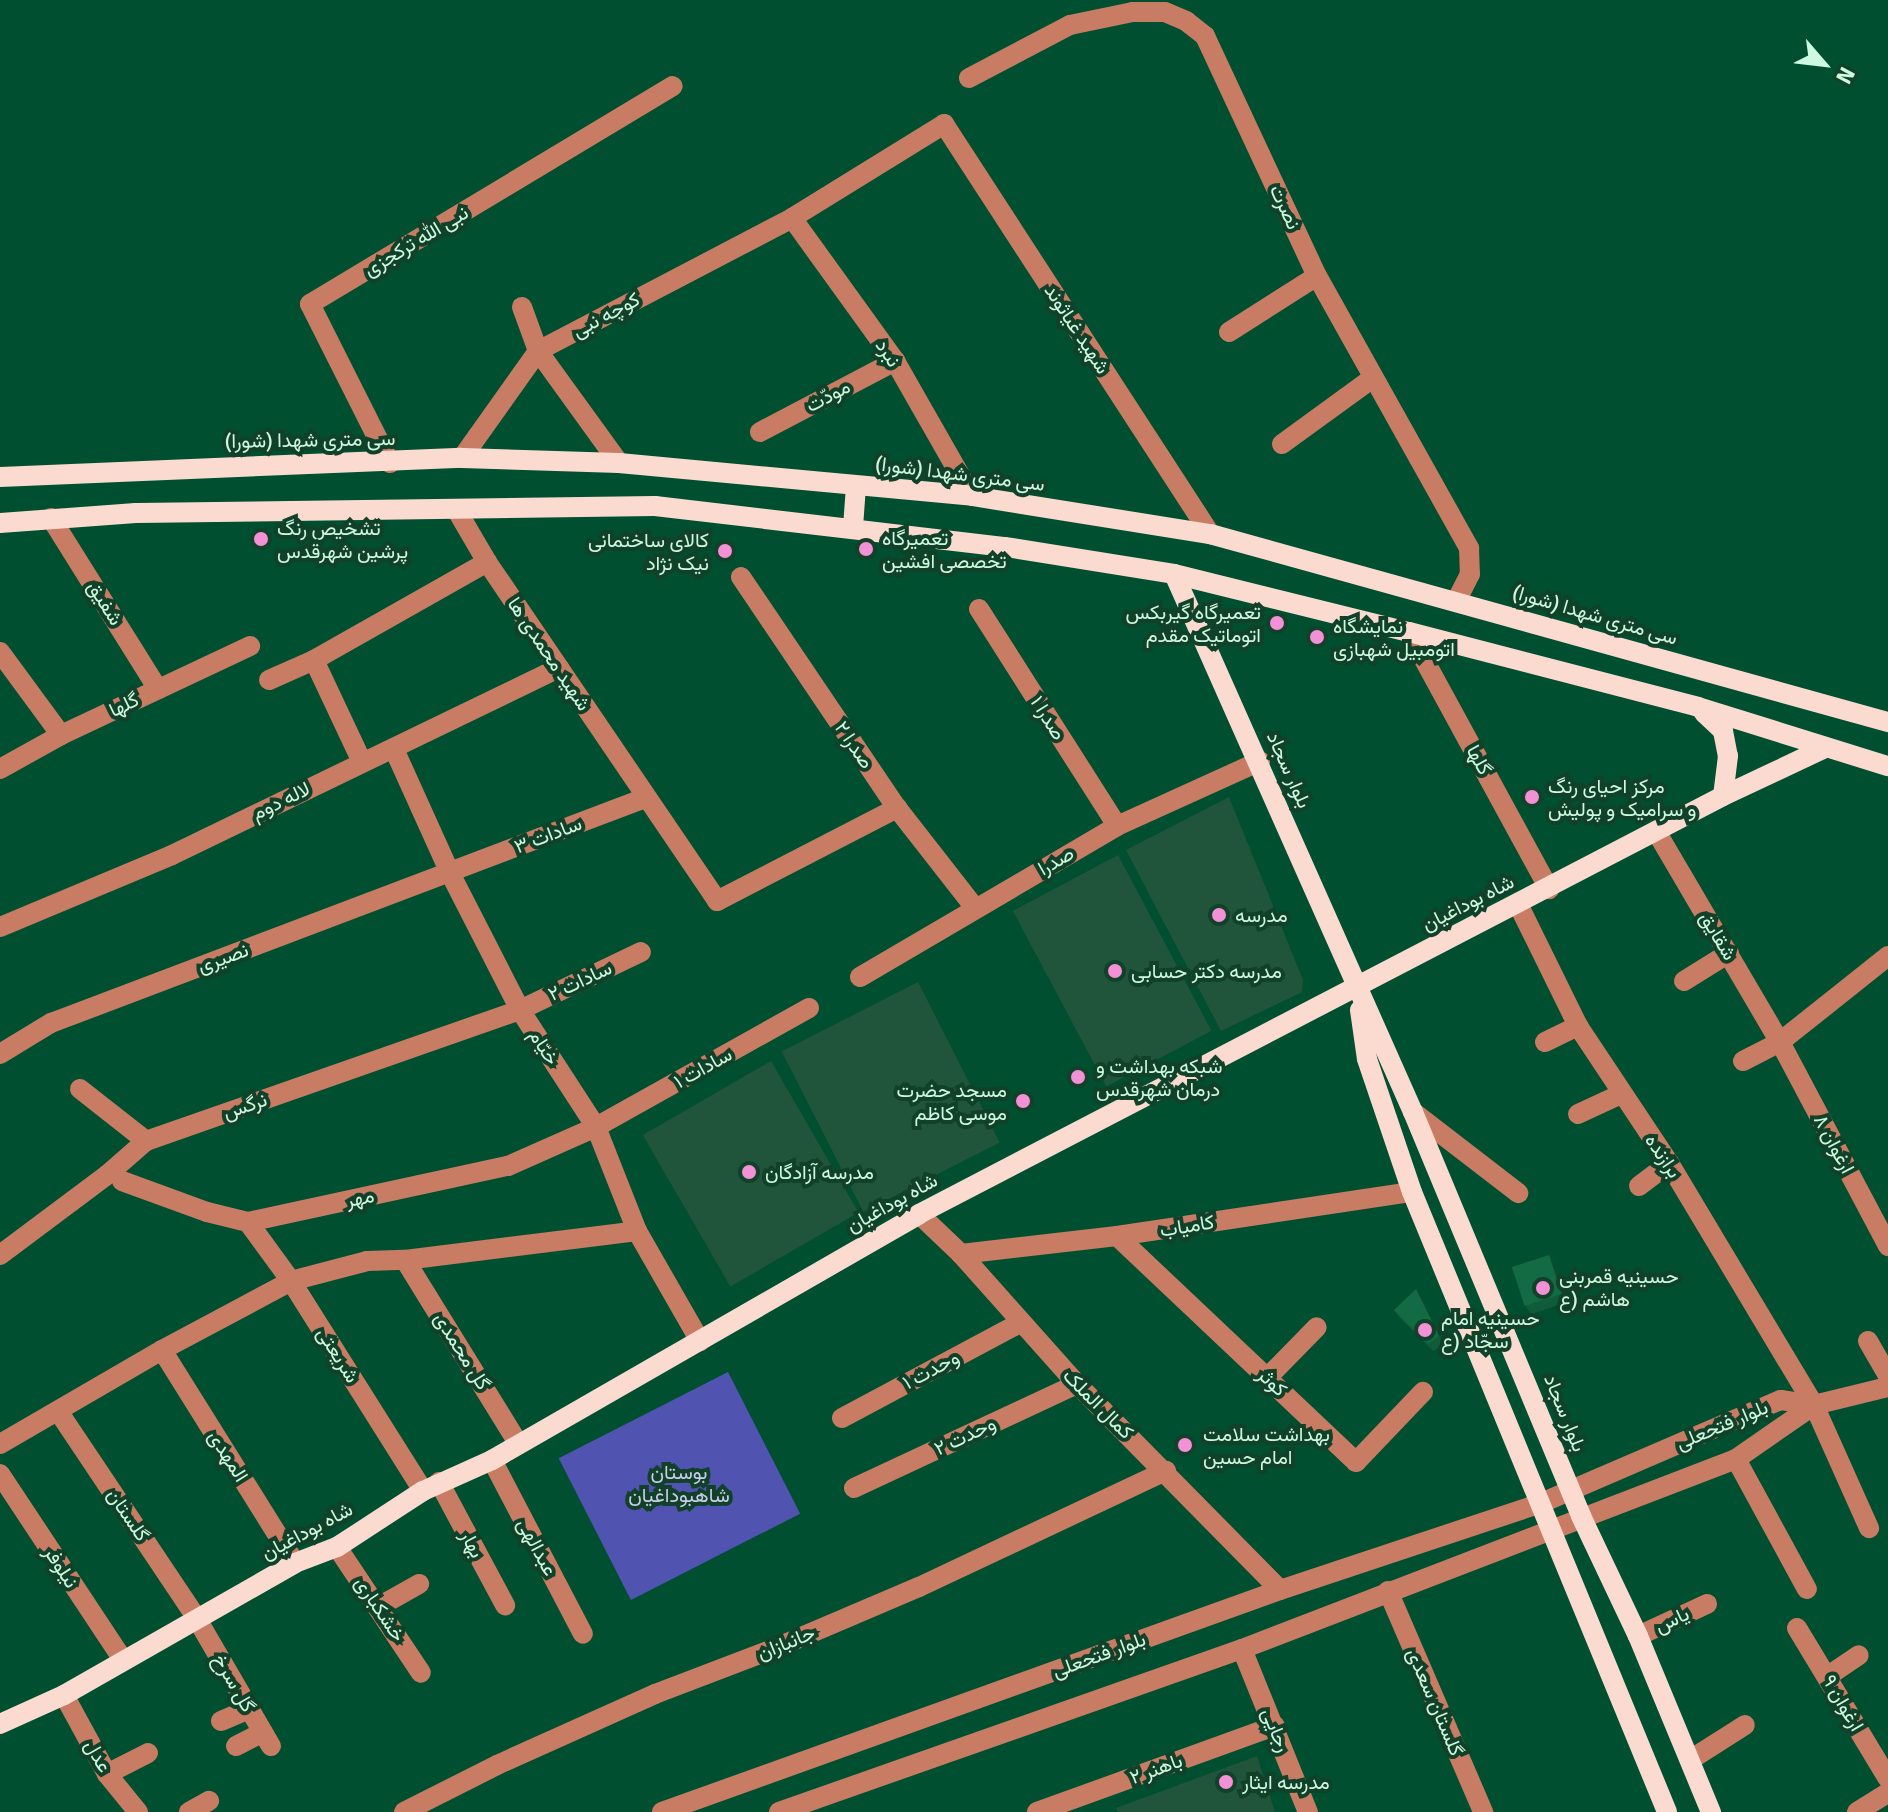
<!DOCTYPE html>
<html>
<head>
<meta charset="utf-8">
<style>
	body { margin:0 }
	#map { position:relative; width:1888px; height:1812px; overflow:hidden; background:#004f30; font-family:Signika,Vazirmatn,sans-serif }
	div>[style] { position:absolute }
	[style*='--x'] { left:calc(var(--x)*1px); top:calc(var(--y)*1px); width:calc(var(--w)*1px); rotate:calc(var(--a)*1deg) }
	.built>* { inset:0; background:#21553b; transform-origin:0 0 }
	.green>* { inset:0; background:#5153b1; transform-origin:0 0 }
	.minor>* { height:20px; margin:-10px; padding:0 10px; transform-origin:10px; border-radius:10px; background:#c87c63 }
	.major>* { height:20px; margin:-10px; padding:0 10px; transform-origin:10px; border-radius:10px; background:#fbdbd0 }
	.wall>* { inset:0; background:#105c3a }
	.shaded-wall>* { inset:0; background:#0d4b30 }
	.building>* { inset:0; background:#136b44; transform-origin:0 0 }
	.dots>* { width:22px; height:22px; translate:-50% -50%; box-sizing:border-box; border:4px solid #12412a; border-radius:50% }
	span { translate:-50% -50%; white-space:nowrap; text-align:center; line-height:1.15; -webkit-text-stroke:8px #12412a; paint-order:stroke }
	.street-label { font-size:20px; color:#cef8df }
	.poi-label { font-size:20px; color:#cef8df }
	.left { translate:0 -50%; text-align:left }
	.right { translate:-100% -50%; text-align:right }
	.park-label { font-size:20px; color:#c9cdea }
	.north { position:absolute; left:1784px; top:24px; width:80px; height:80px; -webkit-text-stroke:6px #12412a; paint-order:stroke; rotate:118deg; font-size:22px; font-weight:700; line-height:32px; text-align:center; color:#cef8df }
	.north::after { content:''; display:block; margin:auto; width:28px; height:36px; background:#cef8df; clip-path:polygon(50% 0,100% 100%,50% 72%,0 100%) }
</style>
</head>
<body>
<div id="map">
	<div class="built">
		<div style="clip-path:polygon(1229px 797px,1303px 980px,1302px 992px,1221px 1031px,1126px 850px)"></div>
		<div style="left:1118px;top:855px;width:199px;height:119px;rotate:62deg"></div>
		<div style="left:918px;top:982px;width:180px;height:153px;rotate:63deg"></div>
		<div style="left:771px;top:1061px;width:175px;height:148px;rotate:60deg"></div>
		<div style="clip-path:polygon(1257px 1756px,1275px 1812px,1118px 1812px,1116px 1808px)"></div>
	</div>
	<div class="green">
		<div style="left:728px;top:1372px;width:159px;height:190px;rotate:63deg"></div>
	</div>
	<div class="minor">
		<div style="--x:969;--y:78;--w:114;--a:-27.7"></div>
		<div style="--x:1070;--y:25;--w:64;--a:-11.7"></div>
		<div style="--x:1133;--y:12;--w:32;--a:0"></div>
		<div style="--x:1165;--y:12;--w:23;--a:23"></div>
		<div style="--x:1186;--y:21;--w:24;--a:38"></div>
		<div style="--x:1205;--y:36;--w:265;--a:65"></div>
		<div style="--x:1317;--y:276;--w:312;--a:60.8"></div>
		<div style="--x:1469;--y:548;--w:26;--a:88"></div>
		<div style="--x:1470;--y:574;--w:31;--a:117"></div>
		<div style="--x:792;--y:218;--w:176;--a:54.2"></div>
		<div style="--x:895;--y:361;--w:155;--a:60.3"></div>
		<div style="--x:522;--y:307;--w:47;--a:70"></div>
		<div style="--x:538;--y:351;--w:138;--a:54.1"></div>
		<div style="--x:1229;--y:332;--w:104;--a:-32.5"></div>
		<div style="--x:760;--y:432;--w:153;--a:-27.7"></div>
		<div style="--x:1282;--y:444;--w:112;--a:-36"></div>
		<div style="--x:462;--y:458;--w:131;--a:-54.6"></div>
		<div style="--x:538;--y:351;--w:287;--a:-27.6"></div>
		<div style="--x:792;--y:218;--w:179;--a:-31.7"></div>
		<div style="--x:944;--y:124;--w:489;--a:57"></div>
		<div style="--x:390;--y:463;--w:178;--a:-116.7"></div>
		<div style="--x:310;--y:304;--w:423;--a:-31"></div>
		<div style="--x:456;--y:509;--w:61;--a:59.7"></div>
		<div style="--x:487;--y:562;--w:410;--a:55.8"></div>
		<div style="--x:717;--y:901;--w:203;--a:-27.3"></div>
		<div style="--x:51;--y:518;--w:202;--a:58"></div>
		<div style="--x:741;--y:577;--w:279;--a:56"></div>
		<div style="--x:897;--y:808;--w:127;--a:52"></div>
		<div style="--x:979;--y:609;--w:257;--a:57.5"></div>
		<div style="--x:1409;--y:632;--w:293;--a:61.4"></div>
		<div style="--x:0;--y:652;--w:103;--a:53.7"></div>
		<div style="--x:314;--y:660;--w:113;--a:64.8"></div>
		<div style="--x:269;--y:680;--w:49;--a:-24"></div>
		<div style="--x:314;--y:660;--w:199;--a:-29.5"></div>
		<div style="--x:394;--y:749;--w:136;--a:65.7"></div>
		<div style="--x:450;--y:873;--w:154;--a:62.9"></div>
		<div style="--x:520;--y:1010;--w:140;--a:57"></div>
		<div style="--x:596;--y:1127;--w:112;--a:68.5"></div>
		<div style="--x:637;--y:1231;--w:127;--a:60.2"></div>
		<div style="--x:0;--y:769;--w:70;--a:-29.1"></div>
		<div style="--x:61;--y:735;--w:209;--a:-25.2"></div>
		<div style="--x:1656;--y:831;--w:245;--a:59.6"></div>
		<div style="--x:1780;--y:1042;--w:231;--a:62.1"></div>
		<div style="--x:1518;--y:904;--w:136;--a:63.8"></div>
		<div style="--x:1578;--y:1026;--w:164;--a:56.4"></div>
		<div style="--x:1669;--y:1163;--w:282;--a:59.1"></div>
		<div style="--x:1814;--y:1405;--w:135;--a:65.9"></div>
		<div style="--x:0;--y:927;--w:186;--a:-22.7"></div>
		<div style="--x:172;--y:855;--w:430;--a:-25.8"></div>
		<div style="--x:860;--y:977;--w:298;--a:-30.4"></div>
		<div style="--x:1117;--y:826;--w:157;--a:-24.4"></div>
		<div style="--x:1684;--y:981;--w:53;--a:-31.9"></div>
		<div style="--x:1545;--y:1042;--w:37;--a:-26"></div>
		<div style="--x:0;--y:1054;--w:60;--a:-31.3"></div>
		<div style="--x:51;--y:1023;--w:635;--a:-20.75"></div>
		<div style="--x:1743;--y:1061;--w:42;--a:-27.2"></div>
		<div style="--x:1780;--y:1042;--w:138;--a:-38.5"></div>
		<div style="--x:80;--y:1089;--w:84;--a:38.2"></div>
		<div style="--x:1413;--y:1112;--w:133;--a:37.6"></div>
		<div style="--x:1578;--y:1114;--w:47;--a:-24.9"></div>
		<div style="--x:122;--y:1181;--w:90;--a:20"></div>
		<div style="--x:207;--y:1212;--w:42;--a:13.7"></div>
		<div style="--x:248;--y:1222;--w:266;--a:-12.2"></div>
		<div style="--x:508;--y:1166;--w:96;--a:-23.9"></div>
		<div style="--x:596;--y:1127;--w:244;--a:-29.2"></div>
		<div style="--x:1639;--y:1186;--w:38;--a:-37"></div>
		<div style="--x:919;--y:1214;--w:58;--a:43.6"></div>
		<div style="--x:961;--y:1254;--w:174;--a:48.3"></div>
		<div style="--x:1077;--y:1384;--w:289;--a:45.4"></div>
		<div style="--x:248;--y:1222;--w:73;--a:53.9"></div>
		<div style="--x:291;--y:1281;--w:248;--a:57.8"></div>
		<div style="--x:1117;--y:1236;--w:329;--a:43.4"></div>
		<div style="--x:1356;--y:1462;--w:97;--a:-46.3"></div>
		<div style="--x:961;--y:1254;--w:157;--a:-6.6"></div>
		<div style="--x:1117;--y:1236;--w:298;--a:-8.5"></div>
		<div style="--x:0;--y:1255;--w:134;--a:-36.8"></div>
		<div style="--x:107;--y:1175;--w:52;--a:-41.1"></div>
		<div style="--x:146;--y:1141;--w:396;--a:-19.3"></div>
		<div style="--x:520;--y:1010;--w:134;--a:-25.6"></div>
		<div style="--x:405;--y:1260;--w:215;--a:58.3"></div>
		<div style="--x:1868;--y:1341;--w:39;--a:60"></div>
		<div style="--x:162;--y:1350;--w:251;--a:58"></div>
		<div style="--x:1267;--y:1378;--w:71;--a:-45.6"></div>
		<div style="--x:58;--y:1411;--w:250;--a:56.2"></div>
		<div style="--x:197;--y:1619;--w:147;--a:59.8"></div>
		<div style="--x:842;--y:1418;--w:202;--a:-28.1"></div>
		<div style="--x:0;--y:1444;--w:187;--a:-30.1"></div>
		<div style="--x:162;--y:1350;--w:146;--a:-28.1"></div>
		<div style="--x:291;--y:1281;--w:79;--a:-14.7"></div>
		<div style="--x:367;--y:1261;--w:38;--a:-2"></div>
		<div style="--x:405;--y:1260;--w:234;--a:-7.1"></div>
		<div style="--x:1736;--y:1459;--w:148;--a:61.4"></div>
		<div style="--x:492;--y:1460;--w:196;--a:62.4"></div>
		<div style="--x:0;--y:1474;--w:223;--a:56.5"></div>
		<div style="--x:439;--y:1482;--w:140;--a:61.8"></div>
		<div style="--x:854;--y:1488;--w:246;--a:-25"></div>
		<div style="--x:337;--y:1547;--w:151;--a:56.3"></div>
		<div style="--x:1388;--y:1591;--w:241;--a:66.7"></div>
		<div style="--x:380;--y:1606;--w:45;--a:-29.4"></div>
		<div style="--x:1797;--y:1628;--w:176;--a:58.9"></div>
		<div style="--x:1638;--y:1636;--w:76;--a:-24.9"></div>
		<div style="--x:1242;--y:1649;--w:176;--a:68"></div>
		<div style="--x:1828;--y:1676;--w:37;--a:-34"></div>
		<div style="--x:64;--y:1695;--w:90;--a:61.4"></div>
		<div style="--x:107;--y:1774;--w:49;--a:50.8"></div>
		<div style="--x:221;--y:1721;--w:30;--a:-23"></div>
		<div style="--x:236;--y:1746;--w:30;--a:-27"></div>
		<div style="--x:1690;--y:1760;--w:65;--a:-32.5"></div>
		<div style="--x:107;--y:1774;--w:46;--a:-27.1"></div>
		<div style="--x:189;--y:1812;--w:23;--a:-29"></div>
		<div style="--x:404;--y:1812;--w:104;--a:-26.8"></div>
		<div style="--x:497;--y:1765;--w:173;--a:-24.2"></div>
		<div style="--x:655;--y:1694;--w:132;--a:-20.9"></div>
		<div style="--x:778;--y:1647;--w:153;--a:-23.1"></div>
		<div style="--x:919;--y:1587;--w:273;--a:-25.2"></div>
		<div style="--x:662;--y:1812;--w:657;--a:-19.76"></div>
		<div style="--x:1280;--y:1590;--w:273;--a:-18.4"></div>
		<div style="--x:1539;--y:1504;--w:263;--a:-23.3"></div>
		<div style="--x:1781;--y:1400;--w:33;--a:9"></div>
		<div style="--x:1814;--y:1405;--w:76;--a:-13.7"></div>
		<div style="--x:779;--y:1812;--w:491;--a:-19.4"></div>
		<div style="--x:1242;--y:1649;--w:529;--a:-21.04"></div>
		<div style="--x:1736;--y:1459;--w:95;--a:-34.7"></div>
		<div style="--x:1037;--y:1812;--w:253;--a:-19.9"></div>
		<div style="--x:1857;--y:1812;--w:36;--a:-32"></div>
	</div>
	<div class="major">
		<div style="--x:0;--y:477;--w:462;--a:-2.4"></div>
		<div style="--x:462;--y:458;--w:157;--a:1.8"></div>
		<div style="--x:619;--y:463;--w:355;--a:5.3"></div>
		<div style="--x:972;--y:496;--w:241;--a:9.1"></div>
		<div style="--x:1210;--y:534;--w:704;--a:15.5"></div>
		<div style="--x:0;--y:523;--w:136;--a:-4.2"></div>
		<div style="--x:136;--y:513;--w:519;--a:-0.77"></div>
		<div style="--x:655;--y:506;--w:353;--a:6.7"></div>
		<div style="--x:1006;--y:547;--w:170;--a:9.1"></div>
		<div style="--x:1174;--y:574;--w:242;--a:13.9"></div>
		<div style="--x:1409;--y:632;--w:299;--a:14.5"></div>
		<div style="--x:1698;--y:707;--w:199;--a:17.3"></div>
		<div style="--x:853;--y:527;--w:41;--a:-85.8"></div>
		<div style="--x:1174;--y:574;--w:589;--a:66.05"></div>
		<div style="--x:1413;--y:1112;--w:438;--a:67.4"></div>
		<div style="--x:1581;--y:1516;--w:133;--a:64.6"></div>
		<div style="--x:1638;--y:1636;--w:191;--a:67.5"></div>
		<div style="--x:1704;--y:713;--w:26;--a:43"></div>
		<div style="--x:1723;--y:731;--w:25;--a:79"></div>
		<div style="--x:1728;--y:756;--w:40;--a:97.1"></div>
		<div style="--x:1360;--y:1010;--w:49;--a:81.9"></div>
		<div style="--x:1367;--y:1059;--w:140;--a:71.3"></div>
		<div style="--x:1412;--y:1192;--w:670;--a:67.64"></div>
		<div style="--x:0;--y:1724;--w:70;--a:-24.4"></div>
		<div style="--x:64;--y:1695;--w:266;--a:-29.7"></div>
		<div style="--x:295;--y:1563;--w:45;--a:-20.9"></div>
		<div style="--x:337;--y:1547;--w:103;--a:-33.1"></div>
		<div style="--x:423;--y:1491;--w:76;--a:-24.2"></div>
		<div style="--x:492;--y:1460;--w:493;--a:-29.9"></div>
		<div style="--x:919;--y:1214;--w:906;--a:-27.47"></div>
		<div style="--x:1723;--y:796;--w:110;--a:-25.2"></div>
	</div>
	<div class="wall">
		<div style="clip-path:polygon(1549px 1255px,1554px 1262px,1568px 1302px,1531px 1314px,1526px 1307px)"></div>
		<div style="clip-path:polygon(1421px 1297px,1445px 1344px,1433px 1351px,1399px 1317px,1394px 1310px)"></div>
	</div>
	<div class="shaded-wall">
		<div style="clip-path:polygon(1549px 1255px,1554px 1262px,1568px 1302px,1562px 1294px)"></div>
		<div style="clip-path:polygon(1416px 1289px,1421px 1297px,1445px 1344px,1439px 1336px)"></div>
	</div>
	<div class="building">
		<div style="left:1549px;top:1255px;width:41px;height:39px;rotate:72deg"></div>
		<div style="clip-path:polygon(1416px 1289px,1439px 1336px,1428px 1344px,1394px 1310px)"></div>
	</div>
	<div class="dots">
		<div style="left:261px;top:539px;background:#f291d6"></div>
		<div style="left:866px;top:549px;background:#f291d6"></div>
		<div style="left:725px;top:551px;background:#f291d6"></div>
		<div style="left:1277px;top:623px;background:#f291d6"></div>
		<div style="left:1317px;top:637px;background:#f291d6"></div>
		<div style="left:1532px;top:797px;background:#f291d6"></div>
		<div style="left:1219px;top:915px;background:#f291d6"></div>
		<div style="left:1115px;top:971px;background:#f291d6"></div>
		<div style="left:1078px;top:1077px;background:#f291d6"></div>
		<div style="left:1023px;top:1101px;background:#f291d6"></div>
		<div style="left:749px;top:1172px;background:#f291d6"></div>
		<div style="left:1543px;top:1288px;background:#f291d6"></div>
		<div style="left:1425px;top:1330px;background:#f291d6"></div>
		<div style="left:1185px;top:1445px;background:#f291d6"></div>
		<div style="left:1226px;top:1782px;background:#f291d6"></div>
	</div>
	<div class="street-label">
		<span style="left:1285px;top:207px;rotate:65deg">نصرت</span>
		<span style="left:416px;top:241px;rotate:-31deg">نبی الله ترکجزی</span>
		<span style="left:606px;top:315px;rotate:-28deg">کوچه نبی</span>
		<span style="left:1077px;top:329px;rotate:57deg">شهید غیاثوند</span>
		<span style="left:888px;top:353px;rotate:56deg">نبرد</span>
		<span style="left:828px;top:396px;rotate:-28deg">مودّت</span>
		<span style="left:310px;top:440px;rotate:-1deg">سی متری شهدا (شورا)</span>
		<span style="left:960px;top:474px;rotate:7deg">سی متری شهدا (شورا)</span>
		<span style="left:105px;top:603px;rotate:58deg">شفیق</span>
		<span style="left:1595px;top:615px;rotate:16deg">سی متری شهدا (شورا)</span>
		<span style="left:549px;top:654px;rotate:56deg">شهید محمدی ها</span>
		<span style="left:124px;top:705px;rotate:-26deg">گلها</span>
		<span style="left:1048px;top:718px;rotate:58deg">صدرا ۱</span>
		<span style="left:854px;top:745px;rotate:56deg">صدرا ۲</span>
		<span style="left:1479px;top:760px;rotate:61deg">گلها</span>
		<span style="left:1289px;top:770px;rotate:66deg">بلوار سجاد</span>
		<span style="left:281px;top:801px;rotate:-26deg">لاله دوم</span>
		<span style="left:548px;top:835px;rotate:-21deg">سادات ۳</span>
		<span style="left:1056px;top:861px;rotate:-30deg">صدرا</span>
		<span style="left:1468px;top:903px;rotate:-27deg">شاه بوداغیان</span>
		<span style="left:1718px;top:936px;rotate:59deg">شقایق</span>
		<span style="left:223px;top:958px;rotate:-20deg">نصیری</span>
		<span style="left:580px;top:981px;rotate:-25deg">سادات ۲</span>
		<span style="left:544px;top:1047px;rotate:57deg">خیّام</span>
		<span style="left:703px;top:1068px;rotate:-29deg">سادات ۱</span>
		<span style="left:245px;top:1106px;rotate:-19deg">نرگس</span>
		<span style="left:1834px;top:1144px;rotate:62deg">ارغوان ۸</span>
		<span style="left:1663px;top:1156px;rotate:56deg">برازنده</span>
		<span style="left:360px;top:1198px;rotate:-12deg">مهر</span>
		<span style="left:892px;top:1203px;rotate:-29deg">شاه بوداغیان</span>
		<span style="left:1187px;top:1226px;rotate:-9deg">کامیاب</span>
		<span style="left:462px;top:1351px;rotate:58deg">گل محمدی</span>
		<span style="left:338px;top:1355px;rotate:58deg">شریعتی</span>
		<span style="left:931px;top:1370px;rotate:-28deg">وحدت ۱</span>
		<span style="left:1272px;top:1382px;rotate:43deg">کوثر</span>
		<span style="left:1098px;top:1404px;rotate:45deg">کمال الملک</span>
		<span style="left:1565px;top:1413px;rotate:68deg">بلوار سجاد</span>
		<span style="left:1722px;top:1425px;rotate:-23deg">بلوار فتحعلی</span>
		<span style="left:965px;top:1436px;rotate:-25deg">وحدت ۲</span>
		<span style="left:228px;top:1456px;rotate:58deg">المهدی</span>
		<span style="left:128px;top:1515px;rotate:56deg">گلستان</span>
		<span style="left:307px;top:1531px;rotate:-28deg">شاه بوداغیان</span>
		<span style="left:472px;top:1544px;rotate:62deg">بهار</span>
		<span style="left:537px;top:1547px;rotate:62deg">عبدالهی</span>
		<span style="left:61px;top:1567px;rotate:57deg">نیلوفر</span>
		<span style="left:380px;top:1609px;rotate:56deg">خشکباری</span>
		<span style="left:1672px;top:1620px;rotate:-25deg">یاس</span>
		<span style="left:786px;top:1643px;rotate:-22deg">جانبازان</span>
		<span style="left:1099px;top:1655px;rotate:-20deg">بلوار فتحعلی</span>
		<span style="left:234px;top:1683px;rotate:60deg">گل سرخ</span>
		<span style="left:1435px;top:1702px;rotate:67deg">گلستان سعدی</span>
		<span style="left:1843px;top:1703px;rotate:60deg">ارغوان ۹</span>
		<span style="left:1276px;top:1730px;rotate:68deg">رجایی</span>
		<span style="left:98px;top:1756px;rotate:60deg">عدل</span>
		<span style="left:1156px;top:1769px;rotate:-20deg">باهنر ۲</span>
	</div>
	<div class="poi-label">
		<span class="left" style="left:277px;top:540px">تشخیص رنگ<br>پرشین شهرقدس</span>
		<span class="left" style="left:882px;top:550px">تعمیرگاه<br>تخصصی افشین</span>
		<span class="right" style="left:709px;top:552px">کالای ساختمانی<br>نیک نژاد</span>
		<span class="right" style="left:1261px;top:624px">تعمیرگاه گیربکس<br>اتوماتیک مقدم</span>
		<span class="left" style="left:1333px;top:638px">نمایشگاه<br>اتومبیل شهبازی</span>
		<span class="left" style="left:1548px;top:798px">مرکز احیای رنگ<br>و سرامیک و پولیش</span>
		<span class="left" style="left:1235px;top:915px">مدرسه</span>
		<span class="left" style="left:1131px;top:971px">مدرسه دکتر حسابی</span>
		<span class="left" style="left:1096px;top:1078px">شبکه بهداشت و<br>درمان شهرقدس</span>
		<span class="right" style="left:1007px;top:1102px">مسجد حضرت<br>موسی کاظم</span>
		<span class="left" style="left:765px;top:1172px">مدرسه آزادگان</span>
		<span class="left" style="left:1559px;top:1288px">حسینیه قمربنی<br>هاشم (ع</span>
		<span class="left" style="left:1441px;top:1330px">حسینیه امام<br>سجّاد (ع</span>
		<span class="left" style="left:1203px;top:1446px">بهداشت سلامت<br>امام حسین</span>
		<span class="left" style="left:1242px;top:1782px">مدرسه ایثار</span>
	</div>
	<div class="park-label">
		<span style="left:679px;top:1484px">بوستان<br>شاهبوداغیان</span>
	</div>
	<div class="north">N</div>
</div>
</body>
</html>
